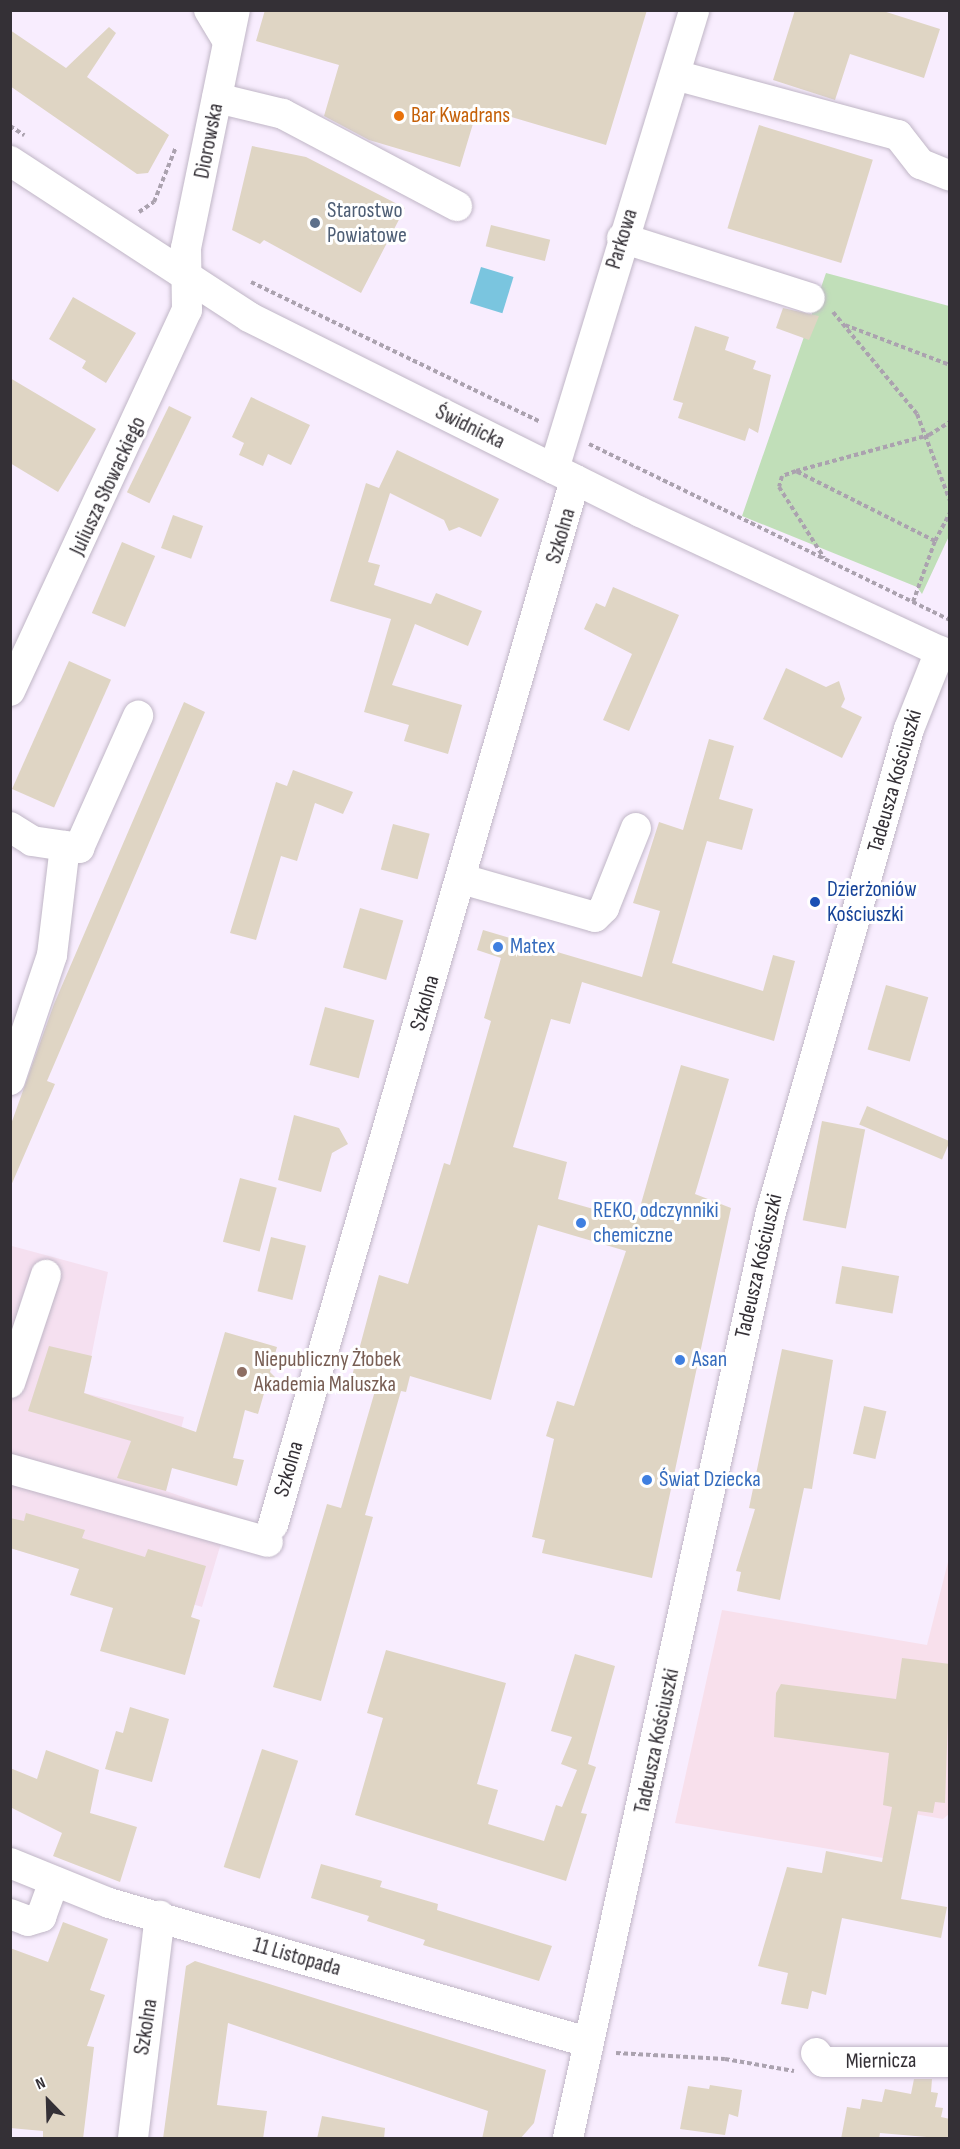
<!DOCTYPE html>
<html>
<head>
<meta charset="utf-8">
<style>
	body { margin:0 }
	#map { position:relative; width:960px; height:2149px; overflow:hidden; background:#f8edfe; font-family:"Sofia Sans Condensed",sans-serif }
	div>[style] { position:absolute }
	[style*='--x'] { left:calc(var(--x)*1px); top:calc(var(--y)*1px); width:calc(var(--w)*1px); rotate:calc(var(--a)*1deg) }
	.industrial>* { inset:0; background:#f5e0f0 }
	.education>* { inset:0; background:#f8e0ec }
	.green>* { inset:0; background:#c1dfb9 }
	.water>* { inset:0; background:#7ac5df; transform-origin:0 0 }
	.building>* { inset:0; background:#dfd5c4; transform-origin:0 0 }
	.path>* { height:4px; margin-top:-2px; transform-origin:0; background:repeating-linear-gradient(90deg,#aba2af 0 4.5px,transparent 0 7.5px) }
	.roads { filter:drop-shadow(0 0 2px #c0b6c6) drop-shadow(0 0 2px #c0b6c6) }
	.minor>* { height:30px; margin:-15px; padding:0 15px; transform-origin:15px; border-radius:15px; background:#fff }
	.dots>* { width:16px; height:16px; translate:-50% -50%; box-sizing:border-box; border:3px solid #fff; border-radius:50% }
	span { translate:-50% -50%; white-space:nowrap; text-align:center; line-height:1.15; -webkit-text-stroke:6px #fff; paint-order:stroke }
	.food-label { font-size:22px; color:#c56008 }
	.left { translate:0 -50%; text-align:left }
	.street-label { font-size:22px; color:#343036 }
	.service-label { font-size:22px; color:#4e5e75 }
	.transit-label { font-size:22px; color:#164399 }
	.shop-label { font-size:22px; color:#366cbe }
	.education-label { font-size:22px; color:#785e54 }
	.frame { position:absolute; inset:0; border:12px solid #343036; pointer-events:none }
	.north { position:absolute; left:18px; top:2071px; width:60px; height:60px; -webkit-text-stroke:4px #fff; paint-order:stroke; rotate:337deg; font-size:16px; font-weight:700; line-height:24px; text-align:center; color:#343036 }
	.north::after { content:''; display:block; margin:auto; width:21px; height:27px; background:#343036; clip-path:polygon(50% 0,100% 100%,50% 72%,0 100%) }
</style>
</head>
<body>
<div id="map">
	<div class="industrial">
		<div style="clip-path:polygon(12px 1246px,108px 1272px,84px 1393px,184px 1417px,166px 1491px,230px 1513px,202px 1607px,11px 1548px)"></div>
	</div>
	<div class="education">
		<div style="clip-path:polygon(949px 1558px,949px 1814px,943px 1819px,892px 1810px,883px 1858px,675px 1823px,722px 1610px,927px 1645px)"></div>
	</div>
	<div class="green">
		<div style="clip-path:polygon(826px 273px,949px 306px,949px 536px,922px 594px,917px 587px,742px 516px)"></div>
	</div>
	<div class="water">
		<div style="left:481px;top:267px;width:34px;height:38px;rotate:17deg"></div>
	</div>
	<div class="building">
		<div style="clip-path:polygon(265px 10px,647px 10px,606px 145px,478px 107px,460px 167px,369px 140px,324px 116px,339px 65px,256px 41px)"></div>
		<div style="clip-path:polygon(795px 10px,880px 10px,940px 29px,924px 78px,850px 54px,835px 100px,773px 80px)"></div>
		<div style="clip-path:polygon(109px 27px,116px 33px,87px 77px,169px 135px,148px 173px,137px 174px,10px 86px,10px 30px,66px 68px)"></div>
		<div style="left:759px;top:125px;width:119px;height:108px;rotate:17deg"></div>
		<div style="clip-path:polygon(252px 146px,306px 157px,405px 208px,361px 293px,264px 240px,260px 244px,232px 230px)"></div>
		<div style="left:491px;top:225px;width:61px;height:22px;rotate:14deg"></div>
		<div style="clip-path:polygon(73px 297px,136px 333px,106px 383px,82px 368px,86px 361px,49px 339px)"></div>
		<div style="clip-path:polygon(783px 308px,819px 316px,809px 340px,776px 328px)"></div>
		<div style="clip-path:polygon(695px 326px,729px 337px,725px 350px,756px 361px,753px 369px,771px 375px,758px 433px,749px 428px,745px 441px,678px 418px,683px 403px,673px 400px)"></div>
		<div style="clip-path:polygon(10px 378px,96px 429px,58px 492px,10px 463px)"></div>
		<div style="clip-path:polygon(251px 397px,310px 425px,291px 465px,268px 454px,263px 466px,239px 455px,244px 443px,232px 437px)"></div>
		<div style="left:169px;top:406px;width:25px;height:96px;rotate:26deg"></div>
		<div style="clip-path:polygon(397px 450px,499px 499px,481px 537px,459px 527px,449px 531px,444px 520px,390px 493px,368px 562px,380px 565px,374px 585px,431px 604px,436px 593px,482px 611px,468px 646px,415px 624px,392px 685px,462px 705px,448px 754px,404px 741px,409px 725px,364px 712px,391px 619px,330px 601px,366px 483px,379px 488px)"></div>
		<div style="left:173px;top:515px;width:32px;height:35px;rotate:20deg"></div>
		<div style="left:122px;top:542px;width:36px;height:77px;rotate:23deg"></div>
		<div style="clip-path:polygon(613px 587px,679px 615px,629px 731px,603px 720px,632px 654px,584px 629px,596px 603px,605px 607px)"></div>
		<div style="left:69px;top:661px;width:46px;height:140px;rotate:24deg"></div>
		<div style="clip-path:polygon(786px 668px,826px 687px,839px 681px,845px 699px,841px 707px,862px 717px,842px 758px,763px 719px)"></div>
		<div style="clip-path:polygon(184px 702px,205px 712px,47px 1081px,55px 1084px,10px 1188px,10px 1127px,54px 1004px)"></div>
		<div style="clip-path:polygon(709px 739px,734px 746px,719px 799px,753px 809px,742px 850px,707px 841px,672px 963px,763px 991px,773px 955px,795px 961px,774px 1041px,582px 982px,570px 1024px,551px 1019px,513px 1147px,567px 1162px,558px 1199px,636px 1221px,681px 1065px,729px 1079px,695px 1194px,731px 1208px,652px 1578px,542px 1553px,545px 1540px,532px 1537px,554px 1439px,546px 1436px,557px 1401px,574px 1406px,626px 1251px,538px 1225px,491px 1400px,410px 1376px,406px 1392px,401px 1391px,365px 1515px,373px 1517px,321px 1701px,273px 1687px,327px 1504px,341px 1508px,377px 1384px,352px 1376px,379px 1275px,408px 1284px,444px 1163px,450px 1165px,491px 1021px,484px 1018px,501px 958px,477px 950px,483px 930px,642px 977px,660px 911px,633px 903px,659px 822px,683px 830px)"></div>
		<div style="clip-path:polygon(293px 770px,353px 792px,343px 814px,315px 803px,297px 861px,281px 856px,256px 940px,230px 933px,276px 782px,287px 786px)"></div>
		<div style="left:393px;top:824px;width:38px;height:47px;rotate:15deg"></div>
		<div style="left:360px;top:908px;width:45px;height:62px;rotate:16deg"></div>
		<div style="left:886px;top:985px;width:44px;height:67px;rotate:16deg"></div>
		<div style="left:325px;top:1007px;width:51px;height:60px;rotate:15deg"></div>
		<div style="left:867px;top:1106px;width:90px;height:20px;rotate:23deg"></div>
		<div style="clip-path:polygon(294px 1115px,339px 1128px,348px 1144px,332px 1153px,321px 1192px,278px 1180px)"></div>
		<div style="left:822px;top:1121px;width:44px;height:101px;rotate:11deg"></div>
		<div style="left:240px;top:1178px;width:38px;height:66px;rotate:15deg"></div>
		<div style="left:271px;top:1237px;width:36px;height:56px;rotate:14deg"></div>
		<div style="left:842px;top:1266px;width:58px;height:38px;rotate:10deg"></div>
		<div style="clip-path:polygon(225px 1332px,277px 1347px,270px 1372px,283px 1385px,265px 1390px,258px 1414px,245px 1410px,233px 1458px,244px 1460px,237px 1486px,172px 1468px,166px 1491px,117px 1478px,131px 1441px,28px 1411px,49px 1346px,92px 1356px,84px 1393px,196px 1432px)"></div>
		<div style="clip-path:polygon(782px 1349px,833px 1360px,812px 1489px,804px 1488px,780px 1600px,737px 1591px,741px 1572px,736px 1571px,755px 1509px,749px 1508px)"></div>
		<div style="left:864px;top:1406px;width:23px;height:49px;rotate:13deg"></div>
		<div style="clip-path:polygon(26px 1513px,85px 1530px,82px 1538px,145px 1557px,148px 1549px,206px 1566px,191px 1617px,200px 1620px,185px 1675px,100px 1651px,113px 1608px,70px 1595px,79px 1569px,10px 1548px,10px 1518px,24px 1521px)"></div>
		<div style="clip-path:polygon(386px 1650px,506px 1683px,477px 1784px,498px 1790px,488px 1824px,544px 1841px,556px 1805px,562px 1807px,577px 1770px,561px 1764px,572px 1737px,551px 1731px,575px 1654px,615px 1666px,588px 1764px,596px 1767px,581px 1813px,587px 1814px,566px 1881px,355px 1815px,383px 1718px,367px 1713px)"></div>
		<div style="clip-path:polygon(902px 1658px,950px 1664px,945px 1803px,935px 1802px,933px 1813px,918px 1811px,901px 1899px,947px 1907px,941px 1938px,842px 1918px,826px 1995px,812px 1991px,808px 2009px,781px 2004px,788px 1973px,758px 1966px,787px 1867px,822px 1873px,826px 1851px,882px 1862px,892px 1807px,883px 1805px,889px 1753px,774px 1737px,776px 1693px,781px 1684px,896px 1699px)"></div>
		<div style="clip-path:polygon(130px 1707px,169px 1719px,152px 1782px,105px 1769px,116px 1731px,123px 1733px)"></div>
		<div style="left:262px;top:1749px;width:38px;height:124px;rotate:18deg"></div>
		<div style="clip-path:polygon(46px 1750px,99px 1770px,90px 1813px,137px 1827px,120px 1882px,53px 1856px,62px 1833px,10px 1807px,10px 1768px,37px 1779px)"></div>
		<div style="clip-path:polygon(321px 1864px,382px 1881px,380px 1887px,438px 1904px,437px 1910px,552px 1946px,539px 1981px,423px 1945px,425px 1940px,367px 1921px,369px 1916px,311px 1898px)"></div>
		<div style="clip-path:polygon(63px 1922px,108px 1939px,90px 1990px,105px 1995px,87px 2046px,94px 2047px,83px 2139px,43px 2137px,43px 2131px,10px 2128px,10px 1948px,48px 1962px)"></div>
		<div style="clip-path:polygon(195px 1961px,546px 2070px,534px 2123px,520px 2139px,482px 2139px,488px 2111px,228px 2023px,217px 2105px,267px 2111px,263px 2139px,163px 2139px,186px 1966px)"></div>
		<div style="clip-path:polygon(914px 2079px,932px 2079px,931px 2092px,938px 2093px,935px 2107px,943px 2108px,941px 2117px,950px 2119px,950px 2139px,880px 2133px,879px 2139px,841px 2139px,847px 2107px,860px 2109px,862px 2099px,882px 2102px,885px 2089px,911px 2094px)"></div>
		<div style="clip-path:polygon(710px 2085px,742px 2090px,738px 2117px,729px 2114px,725px 2135px,680px 2129px,688px 2086px,709px 2089px)"></div>
		<div style="clip-path:polygon(322px 2116px,385px 2128px,384px 2139px,317px 2139px)"></div>
	</div>
	<div class="path">
		<div style="--x:10;--y:126;--w:17;--a:33"></div>
		<div style="--x:139;--y:212;--w:18;--a:-34"></div>
		<div style="--x:154;--y:202;--w:59;--a:-68.2"></div>
		<div style="--x:251;--y:282;--w:322;--a:25.8"></div>
		<div style="--x:833;--y:312;--w:132;--a:50.5"></div>
		<div style="--x:917;--y:414;--w:93;--a:69.2"></div>
		<div style="--x:845;--y:325;--w:112;--a:20.9"></div>
		<div style="--x:589;--y:444;--w:402;--a:26"></div>
		<div style="--x:796;--y:471;--w:15;--a:160"></div>
		<div style="--x:782;--y:476;--w:11;--a:105"></div>
		<div style="--x:779;--y:487;--w:84;--a:57.6"></div>
		<div style="--x:935;--y:541;--w:32;--a:-62"></div>
		<div style="--x:913;--y:602;--w:65;--a:-70.2"></div>
		<div style="--x:935;--y:541;--w:156;--a:-153.3"></div>
		<div style="--x:796;--y:471;--w:138;--a:-15.1"></div>
		<div style="--x:929;--y:435;--w:25;--a:-32"></div>
		<div style="--x:616;--y:2053;--w:109;--a:3.2"></div>
		<div style="--x:725;--y:2059;--w:70;--a:9.9"></div>
	</div>
	<div class="roads">
		<div class="minor">
			<div style="--x:209;--y:10;--w:35;--a:59"></div>
			<div style="--x:675;--y:75;--w:231;--a:15.1"></div>
			<div style="--x:898;--y:135;--w:37;--a:52"></div>
			<div style="--x:921;--y:164;--w:31;--a:22"></div>
			<div style="--x:217;--y:98;--w:68;--a:13.6"></div>
			<div style="--x:283;--y:114;--w:197;--a:27.9"></div>
			<div style="--x:10;--y:161;--w:285;--a:33.1"></div>
			<div style="--x:249;--y:317;--w:437;--a:26.5"></div>
			<div style="--x:640;--y:512;--w:342;--a:24.9"></div>
			<div style="--x:622;--y:238;--w:197;--a:17.7"></div>
			<div style="--x:554;--y:469;--w:480;--a:-73"></div>
			<div style="--x:10;--y:691;--w:420;--a:-65.1"></div>
			<div style="--x:187;--y:310;--w:62;--a:-90.9"></div>
			<div style="--x:186;--y:248;--w:243;--a:-78.4"></div>
			<div style="--x:10;--y:827;--w:26;--a:32"></div>
			<div style="--x:32;--y:841;--w:48;--a:8.5"></div>
			<div style="--x:79;--y:848;--w:145;--a:-65.9"></div>
			<div style="--x:462;--y:879;--w:138;--a:15.9"></div>
			<div style="--x:595;--y:917;--w:13;--a:-45"></div>
			<div style="--x:604;--y:908;--w:86;--a:-68.2"></div>
			<div style="--x:10;--y:1080;--w:132;--a:-71.4"></div>
			<div style="--x:52;--y:955;--w:110;--a:-83.2"></div>
			<div style="--x:10;--y:1383;--w:114;--a:-71.6"></div>
			<div style="--x:10;--y:1469;--w:268;--a:15.8"></div>
			<div style="--x:273;--y:1525;--w:1088;--a:-73.88"></div>
			<div style="--x:10;--y:1863;--w:107;--a:22"></div>
			<div style="--x:109;--y:1903;--w:499;--a:16.2"></div>
			<div style="--x:10;--y:1914;--w:19;--a:21"></div>
			<div style="--x:28;--y:1921;--w:14;--a:-17"></div>
			<div style="--x:41;--y:1917;--w:38;--a:-70"></div>
			<div style="--x:816;--y:2053;--w:11;--a:52"></div>
			<div style="--x:823;--y:2062;--w:127;--a:0"></div>
			<div style="--x:133;--y:2138;--w:224;--a:-83.1"></div>
			<div style="--x:568;--y:2138;--w:948;--a:-77.64"></div>
			<div style="--x:771;--y:1212;--w:502;--a:-74.05"></div>
			<div style="--x:909;--y:729;--w:84;--a:-68.3"></div>
		</div>
	</div>
	<div class="dots">
		<div style="left:399px;top:116px;background:#e8710a"></div>
		<div style="left:315px;top:223px;background:#5c6f8a"></div>
		<div style="left:815px;top:902px;background:#1a4fb4"></div>
		<div style="left:498px;top:947px;background:#3f7fe0"></div>
		<div style="left:581px;top:1223px;background:#3f7fe0"></div>
		<div style="left:680px;top:1360px;background:#3f7fe0"></div>
		<div style="left:242px;top:1372px;background:#8d6e63"></div>
		<div style="left:647px;top:1480px;background:#3f7fe0"></div>
	</div>
	<div class="food-label">
		<span class="left" style="left:411px;top:116px">Bar Kwadrans</span>
	</div>
	<div class="street-label">
		<span style="left:209px;top:141px;rotate:-79deg">Diorowska</span>
		<span style="left:622px;top:239px;rotate:-73deg">Parkowa</span>
		<span style="left:470px;top:427px;rotate:26deg">Świdnicka</span>
		<span style="left:108px;top:486px;rotate:-65deg">Juliusza Słowackiego</span>
		<span style="left:561px;top:536px;rotate:-74deg">Szkolna</span>
		<span style="left:895px;top:781px;rotate:-74deg">Tadeusza Kościuszki</span>
		<span style="left:425px;top:1003px;rotate:-74deg">Szkolna</span>
		<span style="left:759px;top:1266px;rotate:-77deg">Tadeusza Kościuszki</span>
		<span style="left:289px;top:1469px;rotate:-74deg">Szkolna</span>
		<span style="left:657px;top:1741px;rotate:-78deg">Tadeusza Kościuszki</span>
		<span style="left:297px;top:1957px;rotate:16deg">11 Listopada</span>
		<span style="left:146px;top:2027px;rotate:-81deg">Szkolna</span>
		<span style="left:881px;top:2061px;rotate:-1deg">Miernicza</span>
	</div>
	<div class="service-label">
		<span class="left" style="left:327px;top:223px">Starostwo<br>Powiatowe</span>
	</div>
	<div class="transit-label">
		<span class="left" style="left:827px;top:902px">Dzierżoniów<br>Kościuszki</span>
	</div>
	<div class="shop-label">
		<span class="left" style="left:510px;top:947px">Matex</span>
		<span class="left" style="left:593px;top:1223px">REKO, odczynniki<br>chemiczne</span>
		<span class="left" style="left:692px;top:1360px">Asan</span>
		<span class="left" style="left:659px;top:1480px">Świat Dziecka</span>
	</div>
	<div class="education-label">
		<span class="left" style="left:254px;top:1372px">Niepubliczny Żłobek<br>Akademia Maluszka</span>
	</div>
	<div class="frame"></div>
	<div class="north">N</div>
</div>
</body>
</html>
